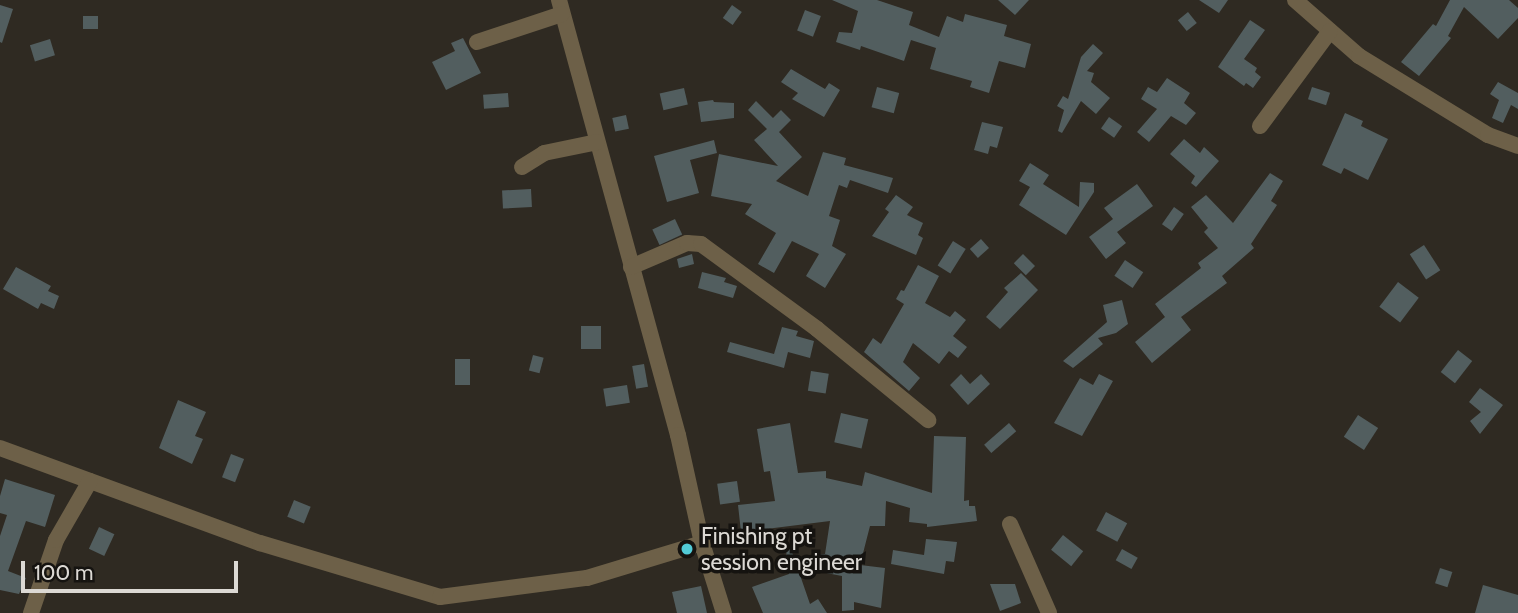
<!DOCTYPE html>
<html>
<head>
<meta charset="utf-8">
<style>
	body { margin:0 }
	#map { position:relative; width:1518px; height:613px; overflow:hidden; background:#2f2a22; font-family:Cabin,sans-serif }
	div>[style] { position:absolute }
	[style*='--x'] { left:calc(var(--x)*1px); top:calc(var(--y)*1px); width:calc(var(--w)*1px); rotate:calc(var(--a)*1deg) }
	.building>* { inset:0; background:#525e5f; transform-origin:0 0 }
	.street>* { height:16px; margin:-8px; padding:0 8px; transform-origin:8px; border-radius:8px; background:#6d6048 }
	.dots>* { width:19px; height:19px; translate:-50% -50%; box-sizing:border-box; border:4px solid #151310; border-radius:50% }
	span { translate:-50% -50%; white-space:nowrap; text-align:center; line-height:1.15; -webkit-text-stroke:7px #151310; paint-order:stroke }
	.poi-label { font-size:23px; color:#dcd9d4 }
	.left { translate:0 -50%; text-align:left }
	.scale { position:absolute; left:21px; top:561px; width:217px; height:32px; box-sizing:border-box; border:4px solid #dcd9d4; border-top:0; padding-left:9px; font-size:21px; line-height:24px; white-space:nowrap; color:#dcd9d4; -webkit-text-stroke:5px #151310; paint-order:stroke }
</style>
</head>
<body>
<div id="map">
	<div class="building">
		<div style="clip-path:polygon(832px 0,877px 0,913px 12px,909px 25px,939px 37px,947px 16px,963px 22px,965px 14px,1007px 25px,1004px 36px,1031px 44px,1025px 68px,999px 61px,989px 93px,970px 87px,972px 81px,930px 69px,936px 48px,911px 40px,904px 61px,861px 46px,860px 50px,836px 42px,839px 32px,852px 33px,858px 11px)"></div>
		<div style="clip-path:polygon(998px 0,1029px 0,1015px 15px)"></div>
		<div style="clip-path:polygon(1199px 0,1228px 0,1219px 13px)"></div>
		<div style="clip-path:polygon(1450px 0,1509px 0,1518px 8px,1518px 18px,1498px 39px,1464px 7px,1448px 36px,1451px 38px,1419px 76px,1401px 62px,1433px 24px,1436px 26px)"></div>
		<div style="clip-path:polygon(0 5px,13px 9px,2px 43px,0 42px)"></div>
		<div style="left:732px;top:5px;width:12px;height:16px;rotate:35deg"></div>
		<div style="left:805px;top:10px;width:17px;height:22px;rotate:21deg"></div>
		<div style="left:1188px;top:12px;width:14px;height:13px;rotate:51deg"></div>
		<div style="left:83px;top:16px;width:15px;height:13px"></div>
		<div style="clip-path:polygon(1250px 20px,1265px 30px,1244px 59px,1257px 68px,1255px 72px,1261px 77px,1253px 88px,1246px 83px,1244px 86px,1218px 67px)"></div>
		<div style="clip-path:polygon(463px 38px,481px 73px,446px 90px,432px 62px,455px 51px,451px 43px)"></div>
		<div style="left:50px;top:39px;width:17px;height:21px;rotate:73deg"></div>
		<div style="clip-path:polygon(1093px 44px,1103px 53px,1087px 71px,1094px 73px,1091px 82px,1110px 98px,1096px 114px,1081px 101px,1062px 133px,1058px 131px,1064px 110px,1057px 106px,1063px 96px,1068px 99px,1081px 57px)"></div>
		<div style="clip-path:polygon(791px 69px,825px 89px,829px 83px,840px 90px,824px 117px,792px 99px,798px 93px,781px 82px)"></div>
		<div style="clip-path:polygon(1167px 78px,1190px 93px,1184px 103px,1196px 113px,1186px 125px,1171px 116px,1149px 142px,1137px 132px,1157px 109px,1141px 99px,1148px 87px,1157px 92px)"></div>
		<div style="clip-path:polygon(1498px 82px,1518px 93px,1518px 109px,1511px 105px,1503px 123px,1492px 118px,1499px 100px,1490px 94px)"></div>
		<div style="left:877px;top:87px;width:23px;height:21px;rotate:15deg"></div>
		<div style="left:1312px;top:87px;width:19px;height:13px;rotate:18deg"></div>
		<div style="left:684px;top:88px;width:17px;height:25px;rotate:77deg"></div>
		<div style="left:508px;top:93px;width:14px;height:25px;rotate:86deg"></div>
		<div style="clip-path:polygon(713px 100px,714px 102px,734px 103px,734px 118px,701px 122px,698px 102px)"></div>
		<div style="clip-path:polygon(756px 101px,773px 118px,781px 110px,791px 120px,779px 132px,802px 157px,776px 181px,808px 196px,823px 152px,846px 158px,844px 165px,893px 178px,888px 193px,850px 180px,847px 188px,839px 185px,829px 216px,840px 220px,832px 246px,846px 254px,825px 288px,806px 276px,819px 254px,792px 241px,774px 273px,758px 264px,776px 233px,745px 214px,752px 204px,711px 196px,719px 154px,778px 166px,754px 140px,767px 129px,748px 110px)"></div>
		<div style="clip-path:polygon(1345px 113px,1363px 121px,1361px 126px,1388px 139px,1368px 180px,1344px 168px,1341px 174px,1322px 165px)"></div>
		<div style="left:626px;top:115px;width:14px;height:14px;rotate:78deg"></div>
		<div style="left:1109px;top:117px;width:16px;height:14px;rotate:35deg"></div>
		<div style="clip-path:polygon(982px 122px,1003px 127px,997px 148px,990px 146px,988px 154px,974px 150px)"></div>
		<div style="clip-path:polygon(1184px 139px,1200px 153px,1204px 147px,1219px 161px,1196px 187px,1191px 183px,1195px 176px,1170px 154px)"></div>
		<div style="clip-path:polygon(714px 140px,717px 153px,690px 160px,699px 193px,667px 202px,654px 156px)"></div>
		<div style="clip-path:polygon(1030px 163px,1049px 175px,1043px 184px,1079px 207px,1080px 182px,1094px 183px,1094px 192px,1066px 235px,1019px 205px,1030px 187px,1019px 181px)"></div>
		<div style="clip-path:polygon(1270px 173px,1283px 181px,1271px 201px,1277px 205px,1251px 244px,1254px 248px,1222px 276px,1227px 283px,1181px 317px,1191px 330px,1152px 363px,1135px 342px,1165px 317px,1155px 304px,1201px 268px,1198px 263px,1218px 248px,1204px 232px,1208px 228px,1191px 207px,1206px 195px,1233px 223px)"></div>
		<div style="clip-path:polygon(1137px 184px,1153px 206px,1117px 232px,1126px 243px,1106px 259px,1089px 237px,1113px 219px,1104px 208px)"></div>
		<div style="left:531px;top:189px;width:18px;height:29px;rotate:87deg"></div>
		<div style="clip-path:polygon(896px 195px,913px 207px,907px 215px,923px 223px,918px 235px,923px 238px,916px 255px,872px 236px,889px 212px,885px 209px)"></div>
		<div style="left:1174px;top:207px;width:12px;height:21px;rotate:35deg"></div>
		<div style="left:675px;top:219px;width:17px;height:25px;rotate:65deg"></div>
		<div style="left:981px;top:239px;width:12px;height:15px;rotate:48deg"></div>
		<div style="left:953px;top:241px;width:15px;height:29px;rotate:32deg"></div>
		<div style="left:1424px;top:245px;width:30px;height:17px;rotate:57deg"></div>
		<div style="clip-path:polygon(692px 254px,694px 264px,679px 268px,677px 259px)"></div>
		<div style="left:1023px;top:254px;width:17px;height:13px;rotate:45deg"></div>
		<div style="left:1125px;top:260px;width:22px;height:19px;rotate:34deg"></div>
		<div style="clip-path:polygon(918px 265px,939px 276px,925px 303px,950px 317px,955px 311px,966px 320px,953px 336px,967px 347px,958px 358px,949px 351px,939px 364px,913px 343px,903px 362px,920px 378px,909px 391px,864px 352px,873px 338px,881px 344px,904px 304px,896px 299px,901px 290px,904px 291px)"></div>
		<div style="clip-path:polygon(16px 267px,51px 286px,48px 291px,59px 296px,54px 309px,41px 303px,38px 309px,3px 289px)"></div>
		<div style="clip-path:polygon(702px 272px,726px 278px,724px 282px,737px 286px,733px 298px,698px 288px)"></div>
		<div style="clip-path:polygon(1021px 273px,1038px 290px,1000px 329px,986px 317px,1008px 292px,1004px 288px)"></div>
		<div style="left:1398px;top:282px;width:26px;height:31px;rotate:37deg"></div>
		<div style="clip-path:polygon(1122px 300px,1128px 324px,1116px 333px,1098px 338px,1103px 344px,1073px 368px,1063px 361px,1107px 322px,1103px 305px)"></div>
		<div style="left:581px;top:326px;width:20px;height:23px"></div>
		<div style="clip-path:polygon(782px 327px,798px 331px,796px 336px,814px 341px,810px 358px,788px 352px,784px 368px,727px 352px,730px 342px,774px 354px)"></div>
		<div style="left:1458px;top:350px;width:18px;height:28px;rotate:38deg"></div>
		<div style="left:533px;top:355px;width:11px;height:16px;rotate:15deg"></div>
		<div style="left:470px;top:359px;width:26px;height:15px;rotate:90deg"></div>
		<div style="left:644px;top:364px;width:23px;height:12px;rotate:80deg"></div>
		<div style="left:811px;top:371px;width:18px;height:20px;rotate:9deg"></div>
		<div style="clip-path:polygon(961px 374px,970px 384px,981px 374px,990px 384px,968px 405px,950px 385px)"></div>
		<div style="clip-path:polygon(1099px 374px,1113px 381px,1082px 436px,1054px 423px,1080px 378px,1093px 385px)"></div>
		<div style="left:627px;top:385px;width:18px;height:24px;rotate:81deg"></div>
		<div style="clip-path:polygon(1480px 388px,1503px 405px,1480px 434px,1470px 421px,1481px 412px,1469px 402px)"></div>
		<div style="clip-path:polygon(178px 400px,206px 412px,195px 436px,203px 439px,192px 464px,159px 448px)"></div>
		<div style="left:841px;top:413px;width:28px;height:30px;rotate:13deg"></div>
		<div style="left:1358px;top:415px;width:24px;height:26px;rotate:33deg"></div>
		<div style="clip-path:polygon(790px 423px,798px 473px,826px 471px,826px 478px,862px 486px,865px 472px,932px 493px,934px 436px,966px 437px,964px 501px,969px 500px,969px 506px,975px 506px,977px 521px,927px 527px,927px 524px,909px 522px,910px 508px,886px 501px,885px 526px,870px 526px,860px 565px,885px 568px,881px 608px,854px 602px,854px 610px,842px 611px,842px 576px,821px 572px,800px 575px,810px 604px,818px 599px,827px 613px,763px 613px,752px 587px,789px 574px,786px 550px,791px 549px,794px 558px,825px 554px,830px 521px,741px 532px,738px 505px,775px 501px,770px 471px,764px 472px,757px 429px)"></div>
		<div style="left:1009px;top:423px;width:11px;height:33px;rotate:49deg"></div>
		<div style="left:231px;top:454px;width:14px;height:25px;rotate:21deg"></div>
		<div style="clip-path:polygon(5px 479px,55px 495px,45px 527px,26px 521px,8px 571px,26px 578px,19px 594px,0 590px,0 536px,7px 515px,0 513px,0 496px)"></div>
		<div style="left:737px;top:481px;width:21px;height:20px;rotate:82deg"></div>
		<div style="left:294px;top:500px;width:18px;height:18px;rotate:22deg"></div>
		<div style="left:1106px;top:512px;width:24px;height:21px;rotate:28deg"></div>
		<div style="left:99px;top:527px;width:17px;height:24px;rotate:25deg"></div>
		<div style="left:1063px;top:535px;width:26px;height:19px;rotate:39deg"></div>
		<div style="clip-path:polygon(926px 539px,957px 542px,954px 562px,946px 561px,944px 574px,891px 564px,893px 550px,924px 555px)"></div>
		<div style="left:1122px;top:549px;width:18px;height:13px;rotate:29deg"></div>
		<div style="left:1440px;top:568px;width:13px;height:16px;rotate:18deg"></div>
		<div style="clip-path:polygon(990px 584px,1015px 584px,1021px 603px,1000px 611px)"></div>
		<div style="clip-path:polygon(1483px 585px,1518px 595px,1518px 613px,1475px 613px)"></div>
		<div style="clip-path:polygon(701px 586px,707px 613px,677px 613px,672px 592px)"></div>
	</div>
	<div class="street">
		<div style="--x:559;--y:0;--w:451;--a:74.7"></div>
		<div style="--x:678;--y:435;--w:111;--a:77.5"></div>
		<div style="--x:702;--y:543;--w:73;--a:72.6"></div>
		<div style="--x:1295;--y:0;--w:85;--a:41.2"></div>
		<div style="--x:1359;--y:56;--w:151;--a:31.5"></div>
		<div style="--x:1488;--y:135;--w:32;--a:20"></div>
		<div style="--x:477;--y:42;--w:89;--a:-18.2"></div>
		<div style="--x:1260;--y:126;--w:118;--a:-53.6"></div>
		<div style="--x:522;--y:167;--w:26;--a:-32"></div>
		<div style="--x:544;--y:153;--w:54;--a:-11.7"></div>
		<div style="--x:631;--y:267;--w:61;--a:-23.2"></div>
		<div style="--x:687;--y:243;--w:14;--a:4"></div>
		<div style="--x:701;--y:244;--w:144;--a:36.2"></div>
		<div style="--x:817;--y:329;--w:144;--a:39.3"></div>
		<div style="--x:0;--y:448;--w:277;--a:20.1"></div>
		<div style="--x:260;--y:543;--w:188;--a:16.7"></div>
		<div style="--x:440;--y:597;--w:148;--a:-7.4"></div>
		<div style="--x:587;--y:578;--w:120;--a:-16.9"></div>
		<div style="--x:1010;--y:524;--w:97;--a:66.3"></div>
		<div style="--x:31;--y:613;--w:77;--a:-71.1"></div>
		<div style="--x:56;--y:540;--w:68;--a:-60"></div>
	</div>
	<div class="dots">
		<div style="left:687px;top:549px;background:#52cbd7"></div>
	</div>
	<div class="poi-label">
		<span class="left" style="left:701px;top:549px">Finishing pt<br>session engineer</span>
	</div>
	<div class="scale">100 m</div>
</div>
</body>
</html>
